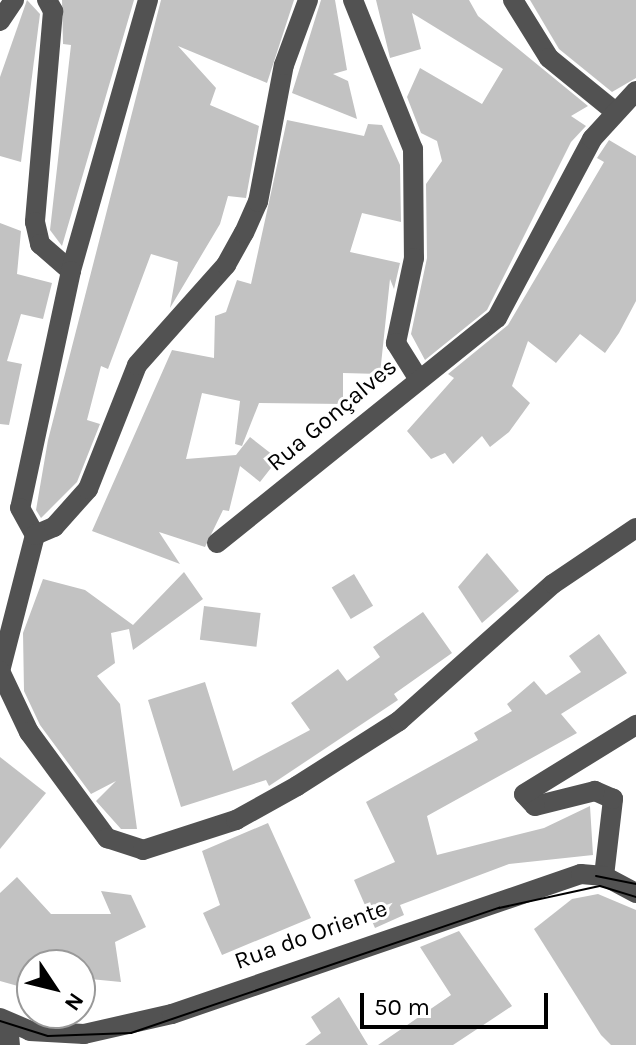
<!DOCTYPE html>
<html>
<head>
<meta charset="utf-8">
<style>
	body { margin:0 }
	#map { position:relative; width:636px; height:1045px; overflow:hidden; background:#fff; font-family:Karla,sans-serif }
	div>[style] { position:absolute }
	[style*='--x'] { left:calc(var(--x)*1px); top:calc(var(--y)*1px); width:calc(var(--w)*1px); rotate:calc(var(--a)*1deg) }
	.building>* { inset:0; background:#c2c2c2; transform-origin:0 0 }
	.minor>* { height:20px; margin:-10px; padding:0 10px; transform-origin:10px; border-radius:10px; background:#525252 }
	.tram>* { height:2px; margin:-1px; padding:0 1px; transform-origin:1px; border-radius:1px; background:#000 }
	span { translate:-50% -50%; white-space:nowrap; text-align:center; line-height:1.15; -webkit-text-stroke:6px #fff; paint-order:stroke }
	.street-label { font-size:24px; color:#000 }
	.north { position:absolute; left:16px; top:949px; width:80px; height:80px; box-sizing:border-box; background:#fff; border:2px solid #999; border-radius:50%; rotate:125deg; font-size:22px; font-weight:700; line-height:32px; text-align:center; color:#000 }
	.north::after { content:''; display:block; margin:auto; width:28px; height:36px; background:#000; clip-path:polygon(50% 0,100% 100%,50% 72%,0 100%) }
	.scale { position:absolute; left:360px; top:993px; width:188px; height:36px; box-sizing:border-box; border:4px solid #000; border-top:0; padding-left:10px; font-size:24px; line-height:28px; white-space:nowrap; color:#000; -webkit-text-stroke:6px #fff; paint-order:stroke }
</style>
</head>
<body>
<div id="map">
	<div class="building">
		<div style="clip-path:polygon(27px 0,40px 14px,21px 162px,0 156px,0 77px)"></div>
		<div style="clip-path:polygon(62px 0,134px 0,62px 246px,50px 230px,71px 45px,63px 44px)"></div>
		<div style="clip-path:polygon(161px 0,294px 0,267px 83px,178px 46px,216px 88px,210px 105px,259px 126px,246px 198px,228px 196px,220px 224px,170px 308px,178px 262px,151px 254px,108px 369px,101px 366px,87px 420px,100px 424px,77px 482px,41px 518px,36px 510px,48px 440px)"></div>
		<div style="clip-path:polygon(321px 0,335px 0,347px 70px,333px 74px,348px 81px,357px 119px,292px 93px)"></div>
		<div style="clip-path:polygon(376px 0,469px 0,478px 16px,588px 106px,571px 116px,586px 126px,571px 142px,487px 310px,425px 360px,411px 334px,427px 258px,426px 184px,442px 161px,437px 141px,421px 133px,407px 97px,420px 68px,482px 104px,503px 69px,412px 13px,421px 49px,390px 58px)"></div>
		<div style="clip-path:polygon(530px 0,636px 0,636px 78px,612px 92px,559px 49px)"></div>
		<div style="clip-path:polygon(287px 120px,364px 136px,368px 124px,382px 125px,400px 165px,401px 222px,362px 213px,350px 252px,400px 263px,394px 289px,390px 279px,380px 374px,343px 373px,343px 404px,259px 403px,242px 446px,235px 444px,240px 401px,202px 393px,186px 459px,236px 455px,250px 437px,278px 459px,260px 482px,240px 466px,229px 511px,223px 510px,205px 547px,159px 532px,180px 564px,92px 531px,172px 350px,214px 358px,215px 316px,226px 312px,237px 280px,251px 284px)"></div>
		<div style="clip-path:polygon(609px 140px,636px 156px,636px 301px,619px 333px,605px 353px,580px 334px,556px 363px,528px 341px,512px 386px,530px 403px,509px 432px,490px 447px,482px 436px,453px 464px,445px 453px,431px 459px,407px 431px,454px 378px,448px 374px,508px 325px,604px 162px,597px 158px)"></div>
		<div style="clip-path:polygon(0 223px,21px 231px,17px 274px,52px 283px,43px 319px,21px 314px,7px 361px,22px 364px,9px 425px,0 424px)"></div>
		<div style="clip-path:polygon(487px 553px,519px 591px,482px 623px,458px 587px)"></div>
		<div style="clip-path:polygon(184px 572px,203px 599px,133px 650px,129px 629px,111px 633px,115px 663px,97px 676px,120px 704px,137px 829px,121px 829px,96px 801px,116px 781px,91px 794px,40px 725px,24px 691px,23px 633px,43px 579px,85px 590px,133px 625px)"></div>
		<div style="left:354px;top:574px;width:37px;height:26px;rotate:59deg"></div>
		<div style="left:204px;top:606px;width:57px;height:34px;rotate:7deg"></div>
		<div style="clip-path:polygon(423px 612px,452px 653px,394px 694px,398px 700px,269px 786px,266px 780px,181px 807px,148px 700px,205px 682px,233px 771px,310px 730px,291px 703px,338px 669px,347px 681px,380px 657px,373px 647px)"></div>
		<div style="clip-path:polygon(599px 634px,627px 673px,561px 714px,577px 733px,427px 816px,437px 855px,544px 828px,590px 806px,593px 855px,509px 864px,400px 905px,404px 915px,375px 928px,354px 880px,395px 862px,366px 802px,478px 740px,474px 733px,512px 711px,507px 704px,534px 681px,546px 695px,581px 672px,569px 656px)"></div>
		<div style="clip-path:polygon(0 757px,46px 793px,0 849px)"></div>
		<div style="clip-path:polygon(268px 823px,311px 918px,222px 955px,203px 913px,220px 905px,202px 851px)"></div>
		<div style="clip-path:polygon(17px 877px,51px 914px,111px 914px,101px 891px,131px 895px,146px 927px,115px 942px,121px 982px,80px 978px,80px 965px,32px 965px,32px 990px,0 981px,0 893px)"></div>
		<div style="clip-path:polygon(598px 894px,636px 910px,636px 1045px,611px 1045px,601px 1035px,534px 929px,572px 899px)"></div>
		<div style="clip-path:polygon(459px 931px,512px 1006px,453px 1045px,378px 1045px,451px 995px,420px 947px)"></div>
		<div style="clip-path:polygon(339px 997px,368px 1045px,305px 1045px,321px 1033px,311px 1017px)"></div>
	</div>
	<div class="minor">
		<div style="--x:47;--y:0;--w:13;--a:61"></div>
		<div style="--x:53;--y:11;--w:212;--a:94.9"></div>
		<div style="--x:35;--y:222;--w:23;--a:77"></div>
		<div style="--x:40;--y:244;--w:41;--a:41.1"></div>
		<div style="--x:148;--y:0;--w:282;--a:105.9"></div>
		<div style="--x:71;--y:271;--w:242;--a:102.1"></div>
		<div style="--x:20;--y:508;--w:31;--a:61"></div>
		<div style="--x:35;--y:535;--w:140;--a:104.4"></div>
		<div style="--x:0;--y:671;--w:68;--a:64.6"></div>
		<div style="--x:29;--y:732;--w:132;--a:53.7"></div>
		<div style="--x:107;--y:838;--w:38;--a:18"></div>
		<div style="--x:143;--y:850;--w:98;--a:-17.9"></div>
		<div style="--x:236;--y:820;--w:70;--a:-29.1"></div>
		<div style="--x:297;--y:786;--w:121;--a:-32.5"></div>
		<div style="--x:399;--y:721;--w:206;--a:-41.7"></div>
		<div style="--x:553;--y:584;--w:100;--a:-34"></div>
		<div style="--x:353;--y:0;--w:161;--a:68.1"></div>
		<div style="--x:413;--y:149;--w:109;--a:89.5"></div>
		<div style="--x:414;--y:258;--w:87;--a:102"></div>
		<div style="--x:396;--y:343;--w:39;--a:58"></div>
		<div style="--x:513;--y:0;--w:68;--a:58.2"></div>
		<div style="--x:549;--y:58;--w:82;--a:39.1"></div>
		<div style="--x:0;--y:21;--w:25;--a:-56"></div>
		<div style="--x:35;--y:535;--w:21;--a:-23"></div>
		<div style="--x:54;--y:527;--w:51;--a:-48.2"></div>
		<div style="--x:88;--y:489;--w:133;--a:-68.4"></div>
		<div style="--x:137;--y:365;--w:134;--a:-48.3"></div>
		<div style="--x:226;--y:265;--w:37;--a:-61"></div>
		<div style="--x:244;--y:233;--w:34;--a:-66"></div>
		<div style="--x:258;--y:202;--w:139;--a:-79.3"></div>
		<div style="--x:284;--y:65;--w:69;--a:-69.7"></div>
		<div style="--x:217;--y:543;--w:359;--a:-38.8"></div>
		<div style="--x:497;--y:318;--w:203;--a:-62"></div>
		<div style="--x:592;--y:139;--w:65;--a:-47.5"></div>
		<div style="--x:604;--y:876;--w:78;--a:-83.3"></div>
		<div style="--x:613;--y:799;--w:20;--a:-156"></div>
		<div style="--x:595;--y:791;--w:62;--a:166"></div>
		<div style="--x:535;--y:806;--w:16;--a:-133"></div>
		<div style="--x:524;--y:794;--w:132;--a:-31.6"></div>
		<div style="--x:0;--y:1018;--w:33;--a:23"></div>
		<div style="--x:30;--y:1031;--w:54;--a:3.2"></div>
		<div style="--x:84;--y:1034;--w:90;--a:-12.8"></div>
		<div style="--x:172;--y:1014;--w:432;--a:-18.9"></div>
		<div style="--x:581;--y:874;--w:23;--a:5"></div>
		<div style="--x:604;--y:876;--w:36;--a:28"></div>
		<div style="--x:8;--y:1023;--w:22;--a:85"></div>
	</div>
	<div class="tram">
		<div style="--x:596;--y:876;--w:41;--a:11.3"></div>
		<div style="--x:0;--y:1021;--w:50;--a:17.4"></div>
		<div style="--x:48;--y:1036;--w:83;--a:-2.1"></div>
		<div style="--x:131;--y:1033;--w:389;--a:-18.8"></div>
		<div style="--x:499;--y:908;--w:103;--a:-12.3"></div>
		<div style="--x:600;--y:886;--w:38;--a:17"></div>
	</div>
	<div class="street-label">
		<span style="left:332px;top:415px;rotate:-40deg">Rua Gonçalves</span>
		<span style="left:311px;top:935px;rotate:-20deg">Rua do Oriente</span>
	</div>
	<div class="north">N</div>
	<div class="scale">50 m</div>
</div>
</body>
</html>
